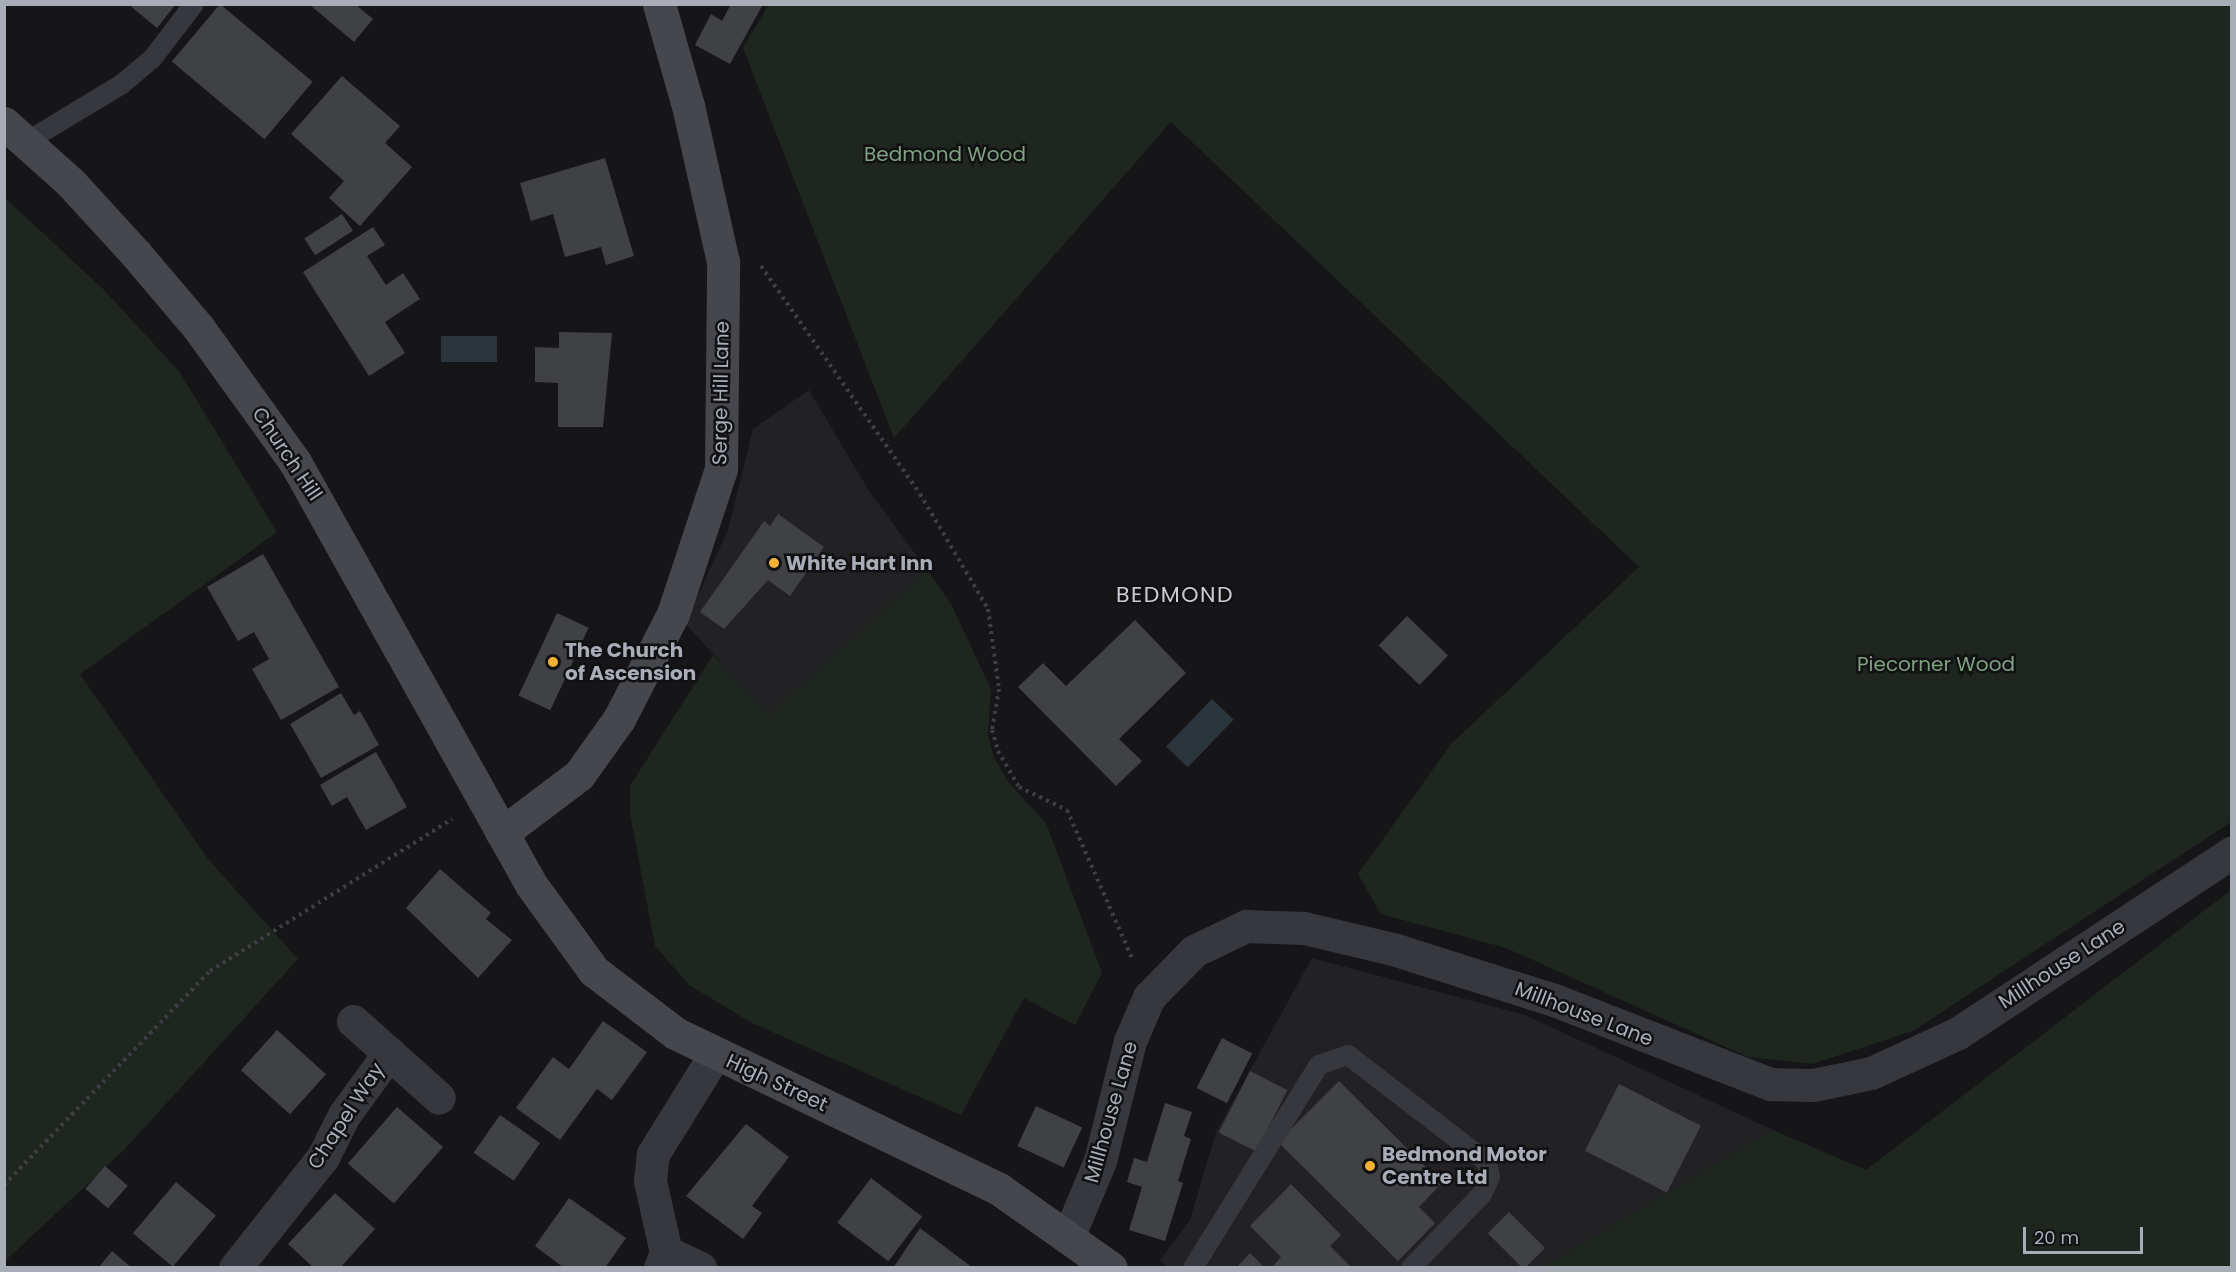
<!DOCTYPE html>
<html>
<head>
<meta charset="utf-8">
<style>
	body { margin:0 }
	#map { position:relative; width:2236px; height:1272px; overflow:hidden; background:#161618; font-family:Poppins,sans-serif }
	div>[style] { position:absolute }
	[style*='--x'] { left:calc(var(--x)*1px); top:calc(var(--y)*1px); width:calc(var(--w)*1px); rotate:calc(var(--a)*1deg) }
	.built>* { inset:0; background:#222225 }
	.green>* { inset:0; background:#1e261f }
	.water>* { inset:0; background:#2c353c; transform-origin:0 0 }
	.building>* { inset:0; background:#404145; transform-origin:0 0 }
	.path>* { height:4px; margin-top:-2px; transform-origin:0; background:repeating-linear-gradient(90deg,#3d3f44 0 3px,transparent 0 7.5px) }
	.lane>* { height:20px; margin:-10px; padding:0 10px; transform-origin:10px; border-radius:10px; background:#37383d }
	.street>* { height:33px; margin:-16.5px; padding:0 16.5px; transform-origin:16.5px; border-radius:16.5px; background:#37383d }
	.secondary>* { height:33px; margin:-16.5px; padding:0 16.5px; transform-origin:16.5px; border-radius:16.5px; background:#45474d }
	.dots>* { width:16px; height:16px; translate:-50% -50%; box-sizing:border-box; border:3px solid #111113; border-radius:50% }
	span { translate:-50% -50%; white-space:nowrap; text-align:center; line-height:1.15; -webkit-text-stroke:5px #111113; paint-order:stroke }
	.park-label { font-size:20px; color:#7fa381 }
	.street-label { font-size:20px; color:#a8adb8 }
	.poi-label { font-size:20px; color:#a8adb8; font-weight:700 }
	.left { translate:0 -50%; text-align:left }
	.quarter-label { font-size:22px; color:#c9ccd4; letter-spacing:1.5px }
	.frame { position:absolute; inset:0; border:6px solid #a8adb8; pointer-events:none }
	.scale { position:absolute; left:2023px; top:1227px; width:120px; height:27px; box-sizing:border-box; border:3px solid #a8adb8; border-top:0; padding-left:8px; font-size:18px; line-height:21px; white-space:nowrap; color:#a8adb8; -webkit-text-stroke:4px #111113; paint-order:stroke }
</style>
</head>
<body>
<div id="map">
	<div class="built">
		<div style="clip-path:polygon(809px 390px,869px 491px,927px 570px,769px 716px,685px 623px,728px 530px,753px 429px)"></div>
		<div style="clip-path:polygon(1312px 958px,1525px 1015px,1773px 1130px,1543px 1267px,1169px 1268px,1160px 1260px,1190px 1220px,1216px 1132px)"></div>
	</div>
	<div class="green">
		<div style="clip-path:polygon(768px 5px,2231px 5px,2231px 822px,1913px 1031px,1812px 1064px,1748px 1057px,1506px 948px,1381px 914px,1358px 874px,1451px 744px,1639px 567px,1171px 122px,894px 438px,743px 48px)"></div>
		<div style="clip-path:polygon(4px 197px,103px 289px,179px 371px,277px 532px,80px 674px,208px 859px,298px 959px,124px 1150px,5px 1261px)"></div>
		<div style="clip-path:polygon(927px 570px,951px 604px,991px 689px,988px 735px,994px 757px,1008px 782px,1046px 823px,1102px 973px,1075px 1025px,1024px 998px,961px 1115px,752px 1023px,689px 985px,655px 946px,630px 814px,630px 786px,713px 655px,769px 715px)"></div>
		<div style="clip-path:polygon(2231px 890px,2231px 1267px,1543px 1267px,1773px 1130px,1866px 1170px)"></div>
	</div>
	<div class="water">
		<div style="left:441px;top:336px;width:56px;height:26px"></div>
		<div style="left:1212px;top:699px;width:30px;height:66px;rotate:44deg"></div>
	</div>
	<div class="building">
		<div style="clip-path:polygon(128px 4px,176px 4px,157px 28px)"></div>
		<div style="left:220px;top:4px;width:121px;height:75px;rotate:40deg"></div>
		<div style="clip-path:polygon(731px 4px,762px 6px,730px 64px,695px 45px,711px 14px,722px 21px)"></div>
		<div style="clip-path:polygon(310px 5px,356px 5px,373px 19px,354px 42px)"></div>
		<div style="clip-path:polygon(342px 76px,400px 126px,385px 143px,412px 167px,360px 226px,329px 198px,344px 181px,291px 134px)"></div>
		<div style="clip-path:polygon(605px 158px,634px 256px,606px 265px,601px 247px,565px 257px,553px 214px,531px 221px,520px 183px)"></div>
		<div style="left:342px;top:214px;width:20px;height:45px;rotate:57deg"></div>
		<div style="clip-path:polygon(373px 227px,385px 245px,367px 256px,386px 285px,403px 273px,420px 299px,385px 322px,405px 353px,369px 376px,303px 272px)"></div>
		<div style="clip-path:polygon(559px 332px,612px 333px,603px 427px,558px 427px,558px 383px,535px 382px,535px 347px,559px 348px)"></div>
		<div style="clip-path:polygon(778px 514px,824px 547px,790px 596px,768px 580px,724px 629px,700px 612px,764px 521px,770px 526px)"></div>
		<div style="clip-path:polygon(263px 554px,339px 687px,281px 720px,252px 669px,269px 659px,254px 632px,238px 641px,207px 587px)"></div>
		<div style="left:557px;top:613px;width:35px;height:91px;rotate:25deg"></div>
		<div style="left:1407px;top:616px;width:57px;height:41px;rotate:44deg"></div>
		<div style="clip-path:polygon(1135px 620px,1186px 673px,1119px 739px,1142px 761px,1116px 786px,1018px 687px,1043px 663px,1066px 686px)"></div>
		<div style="clip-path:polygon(341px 693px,354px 715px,360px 711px,379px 745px,321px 778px,290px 724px)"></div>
		<div style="clip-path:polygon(376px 752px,407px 807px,366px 830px,347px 797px,332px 806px,320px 785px)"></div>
		<div style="clip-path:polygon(440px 869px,491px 913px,486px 919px,512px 940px,478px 978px,406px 908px)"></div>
		<div style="clip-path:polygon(603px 1021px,647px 1052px,612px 1100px,597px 1089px,560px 1140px,516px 1108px,553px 1057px,569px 1069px)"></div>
		<div style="left:277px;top:1030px;width:66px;height:54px;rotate:42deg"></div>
		<div style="left:1222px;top:1038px;width:34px;height:56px;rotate:27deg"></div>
		<div style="left:1250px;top:1071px;width:42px;height:69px;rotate:27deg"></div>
		<div style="clip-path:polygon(1339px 1081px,1442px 1183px,1419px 1207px,1435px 1223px,1398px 1261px,1278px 1142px)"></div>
		<div style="left:1619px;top:1084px;width:92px;height:75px;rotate:27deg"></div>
		<div style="clip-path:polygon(1165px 1103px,1192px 1112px,1184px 1136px,1191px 1139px,1178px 1181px,1183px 1183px,1165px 1241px,1129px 1230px,1142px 1187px,1127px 1182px,1134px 1158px,1147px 1162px)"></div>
		<div style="left:1036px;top:1106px;width:51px;height:44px;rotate:25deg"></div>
		<div style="left:397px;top:1107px;width:61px;height:75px;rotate:41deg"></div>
		<div style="left:500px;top:1115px;width:49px;height:46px;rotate:35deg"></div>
		<div style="clip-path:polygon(746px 1124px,789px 1157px,752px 1206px,762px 1213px,743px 1239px,686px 1196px)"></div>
		<div style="left:105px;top:1166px;width:30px;height:30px;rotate:41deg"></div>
		<div style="left:871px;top:1178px;width:64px;height:56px;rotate:37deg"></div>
		<div style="left:176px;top:1182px;width:52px;height:67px;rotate:40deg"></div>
		<div style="clip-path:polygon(1291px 1184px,1341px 1235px,1330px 1246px,1352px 1268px,1271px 1268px,1281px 1257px,1250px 1226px)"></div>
		<div style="clip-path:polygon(335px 1193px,375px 1229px,340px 1268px,314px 1268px,288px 1244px)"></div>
		<div style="clip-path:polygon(569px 1198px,626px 1238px,605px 1268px,564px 1268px,535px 1246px)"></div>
		<div style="left:1509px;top:1212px;width:51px;height:30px;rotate:45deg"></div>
		<div style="clip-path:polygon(920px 1228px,973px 1268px,893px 1268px)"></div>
		<div style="clip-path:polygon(112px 1251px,132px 1268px,98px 1268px)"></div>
		<div style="clip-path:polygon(1250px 1253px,1265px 1268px,1236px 1268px)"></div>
	</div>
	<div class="path">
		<div style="--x:761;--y:266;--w:278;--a:55.1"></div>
		<div style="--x:920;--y:494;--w:134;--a:59.4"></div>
		<div style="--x:988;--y:609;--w:81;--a:82.2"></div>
		<div style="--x:999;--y:689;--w:42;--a:99.7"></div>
		<div style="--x:992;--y:730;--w:22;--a:74"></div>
		<div style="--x:998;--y:751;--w:42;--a:59.7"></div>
		<div style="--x:1019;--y:787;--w:53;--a:25.6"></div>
		<div style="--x:1067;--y:810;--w:164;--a:66.3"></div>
		<div style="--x:4;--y:1185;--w:297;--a:-46.1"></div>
		<div style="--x:210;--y:971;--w:286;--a:-32.1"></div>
	</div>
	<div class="lane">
		<div style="--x:26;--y:142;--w:112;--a:-31.1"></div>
		<div style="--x:122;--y:84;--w:39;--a:-40"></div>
		<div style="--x:152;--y:59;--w:69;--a:-52.6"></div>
		<div style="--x:1193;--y:1268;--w:239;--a:-58.2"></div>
		<div style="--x:1319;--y:1065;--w:31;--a:-19"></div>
		<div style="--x:1348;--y:1055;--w:175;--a:37.6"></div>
		<div style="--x:1487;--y:1162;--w:15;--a:79"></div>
		<div style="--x:1490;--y:1177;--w:19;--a:115"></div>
		<div style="--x:1482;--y:1194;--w:103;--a:133.8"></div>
	</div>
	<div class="street">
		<div style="--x:353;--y:1021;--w:115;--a:41.8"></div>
		<div style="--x:1069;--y:1235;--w:80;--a:-67.3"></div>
		<div style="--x:1100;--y:1161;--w:124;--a:-76"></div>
		<div style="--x:1130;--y:1041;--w:48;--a:-66.6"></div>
		<div style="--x:1149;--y:997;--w:64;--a:-45.6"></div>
		<div style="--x:1194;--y:951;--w:58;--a:-25.7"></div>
		<div style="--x:1246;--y:926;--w:58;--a:2"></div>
		<div style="--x:1304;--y:928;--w:91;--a:13.3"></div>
		<div style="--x:1393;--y:949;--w:169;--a:17.6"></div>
		<div style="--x:1554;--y:1000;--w:233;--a:21.2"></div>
		<div style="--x:1771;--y:1084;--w:42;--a:1.4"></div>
		<div style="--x:1813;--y:1085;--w:59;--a:-11.7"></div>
		<div style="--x:1871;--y:1073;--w:96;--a:-24.7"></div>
		<div style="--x:1958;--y:1033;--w:328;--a:-33.4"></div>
		<div style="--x:666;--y:1252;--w:38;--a:25"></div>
		<div style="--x:235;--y:1268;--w:142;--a:-51.6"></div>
		<div style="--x:323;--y:1157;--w:47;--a:-63.4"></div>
		<div style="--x:344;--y:1115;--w:77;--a:-54"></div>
		<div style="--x:660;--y:1268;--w:17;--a:-69"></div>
		<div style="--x:666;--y:1252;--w:73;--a:-102.7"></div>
		<div style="--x:650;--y:1181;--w:27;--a:-84"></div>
		<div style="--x:653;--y:1154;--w:118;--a:-58.2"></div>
	</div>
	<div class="secondary">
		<div style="--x:4;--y:123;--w:90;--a:41.8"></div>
		<div style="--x:71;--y:183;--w:96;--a:47.5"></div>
		<div style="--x:136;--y:254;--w:96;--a:49.7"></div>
		<div style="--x:198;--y:327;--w:166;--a:54.3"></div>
		<div style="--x:295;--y:462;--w:482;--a:60.8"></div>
		<div style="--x:530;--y:883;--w:109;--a:54"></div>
		<div style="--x:594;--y:971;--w:102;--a:37.4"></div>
		<div style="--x:675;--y:1033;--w:360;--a:25.7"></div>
		<div style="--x:999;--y:1189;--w:137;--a:35.2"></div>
		<div style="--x:502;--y:833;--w:96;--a:-37"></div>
		<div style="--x:579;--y:775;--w:69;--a:-54.5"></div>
		<div style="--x:619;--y:719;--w:118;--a:-62.8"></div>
		<div style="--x:673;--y:614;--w:153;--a:-71.7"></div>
		<div style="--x:721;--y:469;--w:207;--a:-89.4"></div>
		<div style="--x:723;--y:262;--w:160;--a:-102.6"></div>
		<div style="--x:688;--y:106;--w:106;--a:-105.9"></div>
	</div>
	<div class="dots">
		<div style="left:774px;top:563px;background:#f2b134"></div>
		<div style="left:553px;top:662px;background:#f2b134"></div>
		<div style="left:1370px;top:1166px;background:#f2b134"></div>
	</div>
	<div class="park-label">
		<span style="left:945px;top:154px">Bedmond Wood</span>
		<span style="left:1936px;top:664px">Piecorner Wood</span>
	</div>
	<div class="street-label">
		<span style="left:721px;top:393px;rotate:-89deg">Serge Hill Lane</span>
		<span style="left:287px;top:454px;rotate:56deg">Church Hill</span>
		<span style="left:2062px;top:964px;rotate:-33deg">Millhouse Lane</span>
		<span style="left:1584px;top:1014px;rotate:21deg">Millhouse Lane</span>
		<span style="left:777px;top:1083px;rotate:25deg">High Street</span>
		<span style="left:1111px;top:1112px;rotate:-74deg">Millhouse Lane</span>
		<span style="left:346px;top:1116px;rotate:-57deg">Chapel Way</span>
	</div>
	<div class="poi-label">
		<span class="left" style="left:786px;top:563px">White Hart Inn</span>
		<span class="left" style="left:565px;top:662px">The Church<br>of Ascension</span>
		<span class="left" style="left:1382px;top:1166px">Bedmond Motor<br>Centre Ltd</span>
	</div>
	<div class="quarter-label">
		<span style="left:1175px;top:595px">BEDMOND</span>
	</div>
	<div class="frame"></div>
	<div class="scale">20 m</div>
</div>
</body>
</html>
